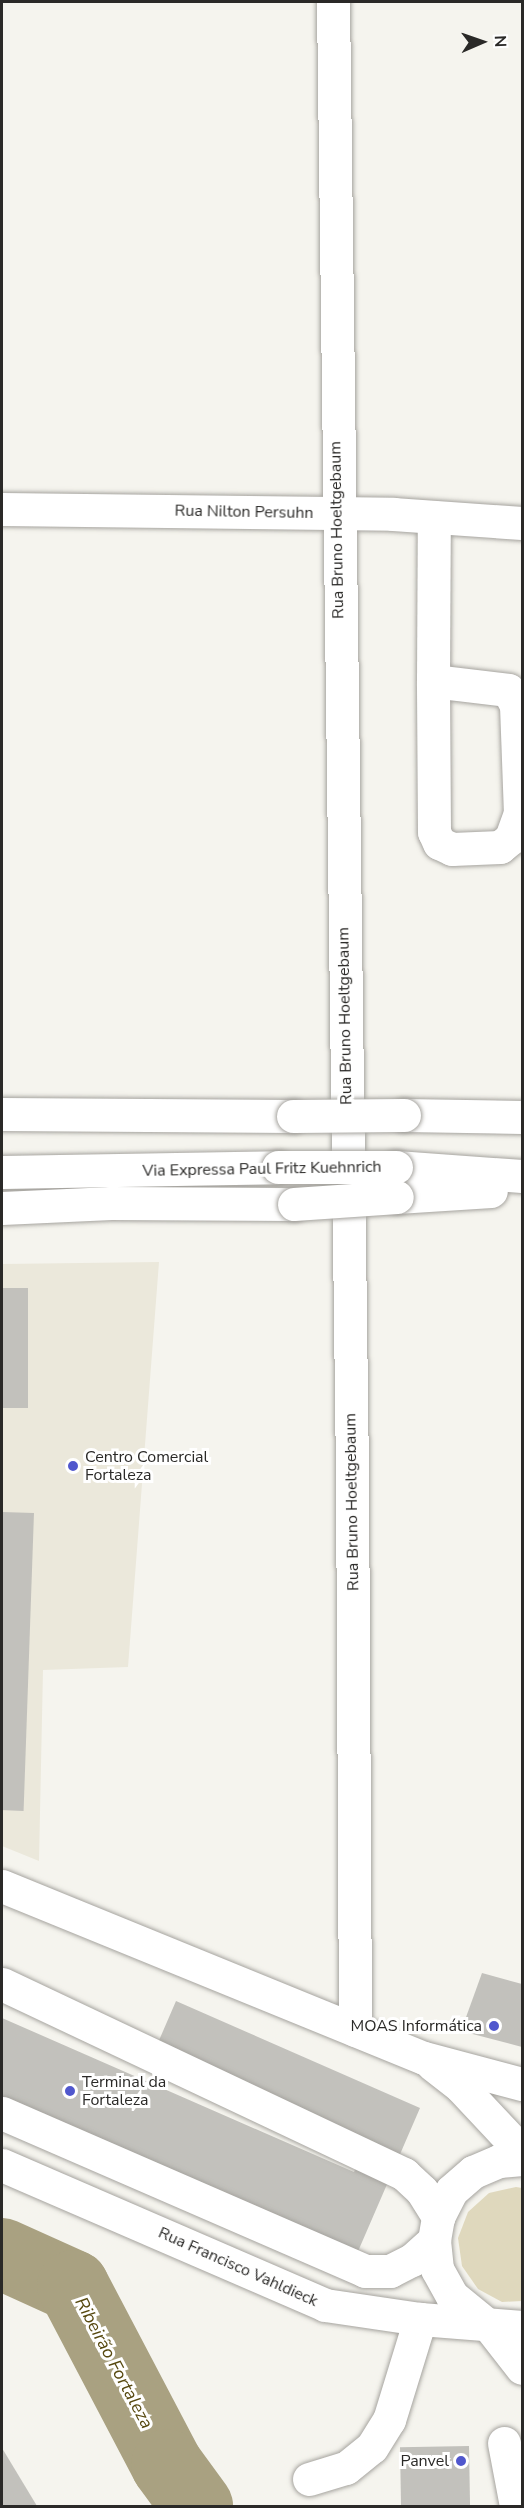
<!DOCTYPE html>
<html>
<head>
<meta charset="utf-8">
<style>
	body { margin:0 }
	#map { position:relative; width:524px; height:2508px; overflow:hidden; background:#f5f4ee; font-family:"Nunito Sans",sans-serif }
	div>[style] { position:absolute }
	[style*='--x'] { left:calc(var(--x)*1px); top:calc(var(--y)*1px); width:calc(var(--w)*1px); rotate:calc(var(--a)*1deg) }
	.built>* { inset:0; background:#ebe8db }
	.green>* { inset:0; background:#dfd8bd }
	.river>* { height:72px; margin:-36px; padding:0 36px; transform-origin:36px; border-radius:36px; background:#a9a181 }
	.building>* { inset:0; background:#c2c1bc; transform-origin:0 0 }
	.roads { filter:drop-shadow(0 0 2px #a6a49f) drop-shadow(0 0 2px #a6a49f) }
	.minor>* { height:33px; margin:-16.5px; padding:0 16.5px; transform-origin:16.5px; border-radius:16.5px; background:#fff }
	.major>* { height:33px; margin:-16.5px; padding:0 16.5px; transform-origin:16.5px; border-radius:16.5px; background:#fff }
	.bridges { filter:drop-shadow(0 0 2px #a6a49f) drop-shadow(0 0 2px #a6a49f) }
	.major-bridge>* { height:33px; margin:-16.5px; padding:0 16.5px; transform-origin:16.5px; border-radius:16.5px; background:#fff }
	.dots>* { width:16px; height:16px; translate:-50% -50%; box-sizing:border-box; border:3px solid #fff; border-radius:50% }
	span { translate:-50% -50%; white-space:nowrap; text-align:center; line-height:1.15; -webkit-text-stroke:6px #fff; paint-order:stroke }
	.street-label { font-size:16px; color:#2a2927 }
	.poi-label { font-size:16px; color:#2a2927 }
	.left { translate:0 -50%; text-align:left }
	.right { translate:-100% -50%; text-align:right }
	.water-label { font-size:18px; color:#574910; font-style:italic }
	.frame { position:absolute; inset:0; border:3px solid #2a2927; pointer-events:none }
	.north { position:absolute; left:452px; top:12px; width:60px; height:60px; -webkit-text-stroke:4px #fff; paint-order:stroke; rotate:88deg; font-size:16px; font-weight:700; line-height:24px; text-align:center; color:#2a2927 }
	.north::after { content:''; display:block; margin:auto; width:21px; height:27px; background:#2a2927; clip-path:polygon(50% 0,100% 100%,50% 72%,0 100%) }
</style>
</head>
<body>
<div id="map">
	<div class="built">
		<div style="clip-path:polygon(159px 1262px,128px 1667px,43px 1670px,39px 1861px,2px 1846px,2px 1264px)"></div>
	</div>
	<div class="green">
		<div style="clip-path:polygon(516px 2187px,522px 2188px,522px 2301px,502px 2302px,478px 2289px,462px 2266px,458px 2238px,468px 2212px,489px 2193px)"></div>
	</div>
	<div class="river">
		<div style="--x:2;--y:2254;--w:78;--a:24.3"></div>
		<div style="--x:73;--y:2286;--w:202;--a:62.3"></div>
		<div style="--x:167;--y:2465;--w:51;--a:53.8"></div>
	</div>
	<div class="building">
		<div style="left:2px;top:1288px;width:26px;height:120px"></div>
		<div style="left:2px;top:1512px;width:32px;height:298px;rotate:2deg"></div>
		<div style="clip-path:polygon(482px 1973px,522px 1984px,522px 2047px,461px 2031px)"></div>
		<div style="clip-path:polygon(176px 2001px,420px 2108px,356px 2256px,2px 2102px,2px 2018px,354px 2172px,366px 2145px,154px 2052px)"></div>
		<div style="left:469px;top:2446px;width:60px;height:69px;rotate:89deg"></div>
		<div style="clip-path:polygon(2px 2448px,37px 2506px,2px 2506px)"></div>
	</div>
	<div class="roads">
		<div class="minor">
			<div style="--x:333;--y:2;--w:1472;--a:89.26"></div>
			<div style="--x:352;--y:1474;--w:556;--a:89.69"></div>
			<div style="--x:2;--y:509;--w:391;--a:0.7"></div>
			<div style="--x:393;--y:514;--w:129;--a:4"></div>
			<div style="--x:433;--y:681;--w:76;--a:6.8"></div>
			<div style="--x:508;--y:690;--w:17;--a:62"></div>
			<div style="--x:516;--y:705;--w:108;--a:87.9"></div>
			<div style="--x:520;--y:813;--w:27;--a:110"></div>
			<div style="--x:511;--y:838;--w:14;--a:141"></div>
			<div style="--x:500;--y:847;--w:48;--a:177.6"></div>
			<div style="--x:452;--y:849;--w:14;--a:-155"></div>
			<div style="--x:439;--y:843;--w:12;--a:-114"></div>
			<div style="--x:434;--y:832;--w:151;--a:-90.4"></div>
			<div style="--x:433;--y:681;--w:164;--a:-89.7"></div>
			<div style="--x:2;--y:1984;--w:445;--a:25.3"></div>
			<div style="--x:404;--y:2174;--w:25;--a:43"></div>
			<div style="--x:422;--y:2191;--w:31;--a:58"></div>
			<div style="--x:2;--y:2113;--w:396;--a:23.5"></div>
			<div style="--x:365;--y:2271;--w:25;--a:0"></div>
			<div style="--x:390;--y:2271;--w:25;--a:-27"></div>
			<div style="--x:412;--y:2260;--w:30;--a:-42"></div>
			<div style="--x:490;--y:2327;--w:52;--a:52"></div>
			<div style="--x:504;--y:2443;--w:64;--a:79.2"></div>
			<div style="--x:309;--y:2479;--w:39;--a:-17"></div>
			<div style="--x:346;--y:2468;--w:33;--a:-39"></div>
			<div style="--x:372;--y:2447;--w:32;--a:-58"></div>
			<div style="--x:389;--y:2420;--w:106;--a:-72.9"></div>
		</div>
		<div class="major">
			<div style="--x:2;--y:1114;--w:291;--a:0.4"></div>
			<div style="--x:404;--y:1115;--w:118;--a:1"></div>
			<div style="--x:396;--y:1167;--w:126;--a:4.1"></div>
			<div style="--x:2;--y:1172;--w:276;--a:-1"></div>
			<div style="--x:397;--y:1197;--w:94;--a:-3.7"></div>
			<div style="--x:2;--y:1208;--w:109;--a:-2.6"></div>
			<div style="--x:111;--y:1203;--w:183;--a:0.3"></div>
			<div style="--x:2;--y:1886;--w:456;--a:22.2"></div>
			<div style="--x:424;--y:2058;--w:101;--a:14.9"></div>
			<div style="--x:432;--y:2064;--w:37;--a:38"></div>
			<div style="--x:461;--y:2087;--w:89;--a:46.8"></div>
			<div style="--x:2;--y:2165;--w:352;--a:23.4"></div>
			<div style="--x:325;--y:2305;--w:96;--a:8.4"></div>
			<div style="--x:420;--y:2319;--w:102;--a:4.5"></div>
			<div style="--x:490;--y:2327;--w:49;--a:-140.8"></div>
			<div style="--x:452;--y:2296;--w:31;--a:-119"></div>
			<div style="--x:437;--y:2269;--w:29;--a:-96"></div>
			<div style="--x:434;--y:2240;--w:23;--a:-80"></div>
			<div style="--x:438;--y:2217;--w:29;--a:-63"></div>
			<div style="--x:451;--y:2191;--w:29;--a:-41"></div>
			<div style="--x:473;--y:2172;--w:28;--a:-23"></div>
			<div style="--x:499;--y:2161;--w:23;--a:-5"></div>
		</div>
	</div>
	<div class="bridges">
		<div class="major-bridge">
			<div style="--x:293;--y:1116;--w:111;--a:-0.5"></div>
			<div style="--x:278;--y:1167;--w:118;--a:0"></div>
			<div style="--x:294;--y:1204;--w:103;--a:-3.9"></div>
		</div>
	</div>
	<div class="dots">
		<div style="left:73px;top:1466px;background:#5057cd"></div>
		<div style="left:494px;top:2026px;background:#5057cd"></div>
		<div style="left:70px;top:2091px;background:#5057cd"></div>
		<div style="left:461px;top:2461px;background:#5057cd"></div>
	</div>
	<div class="street-label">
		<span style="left:244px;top:512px;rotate:1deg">Rua Nilton Persuhn</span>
		<span style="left:337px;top:530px;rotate:-91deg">Rua Bruno Hoeltgebaum</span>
		<span style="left:345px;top:1016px;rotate:-91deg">Rua Bruno Hoeltgebaum</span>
		<span style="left:262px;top:1169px;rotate:-1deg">Via Expressa Paul Fritz Kuehnrich</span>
		<span style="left:352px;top:1502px;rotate:-91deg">Rua Bruno Hoeltgebaum</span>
		<span style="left:238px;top:2267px;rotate:24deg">Rua Francisco Vahldieck</span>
	</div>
	<div class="poi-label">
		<span class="left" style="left:85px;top:1466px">Centro Comercial<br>Fortaleza</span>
		<span class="right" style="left:482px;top:2026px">MOAS Informática</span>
		<span class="left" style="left:82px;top:2091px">Terminal da<br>Fortaleza</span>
		<span class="right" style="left:449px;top:2461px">Panvel</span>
	</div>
	<div class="water-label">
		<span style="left:114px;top:2363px;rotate:62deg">Ribeirão Fortaleza</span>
	</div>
	<div class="frame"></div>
	<div class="north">N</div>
</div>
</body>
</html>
